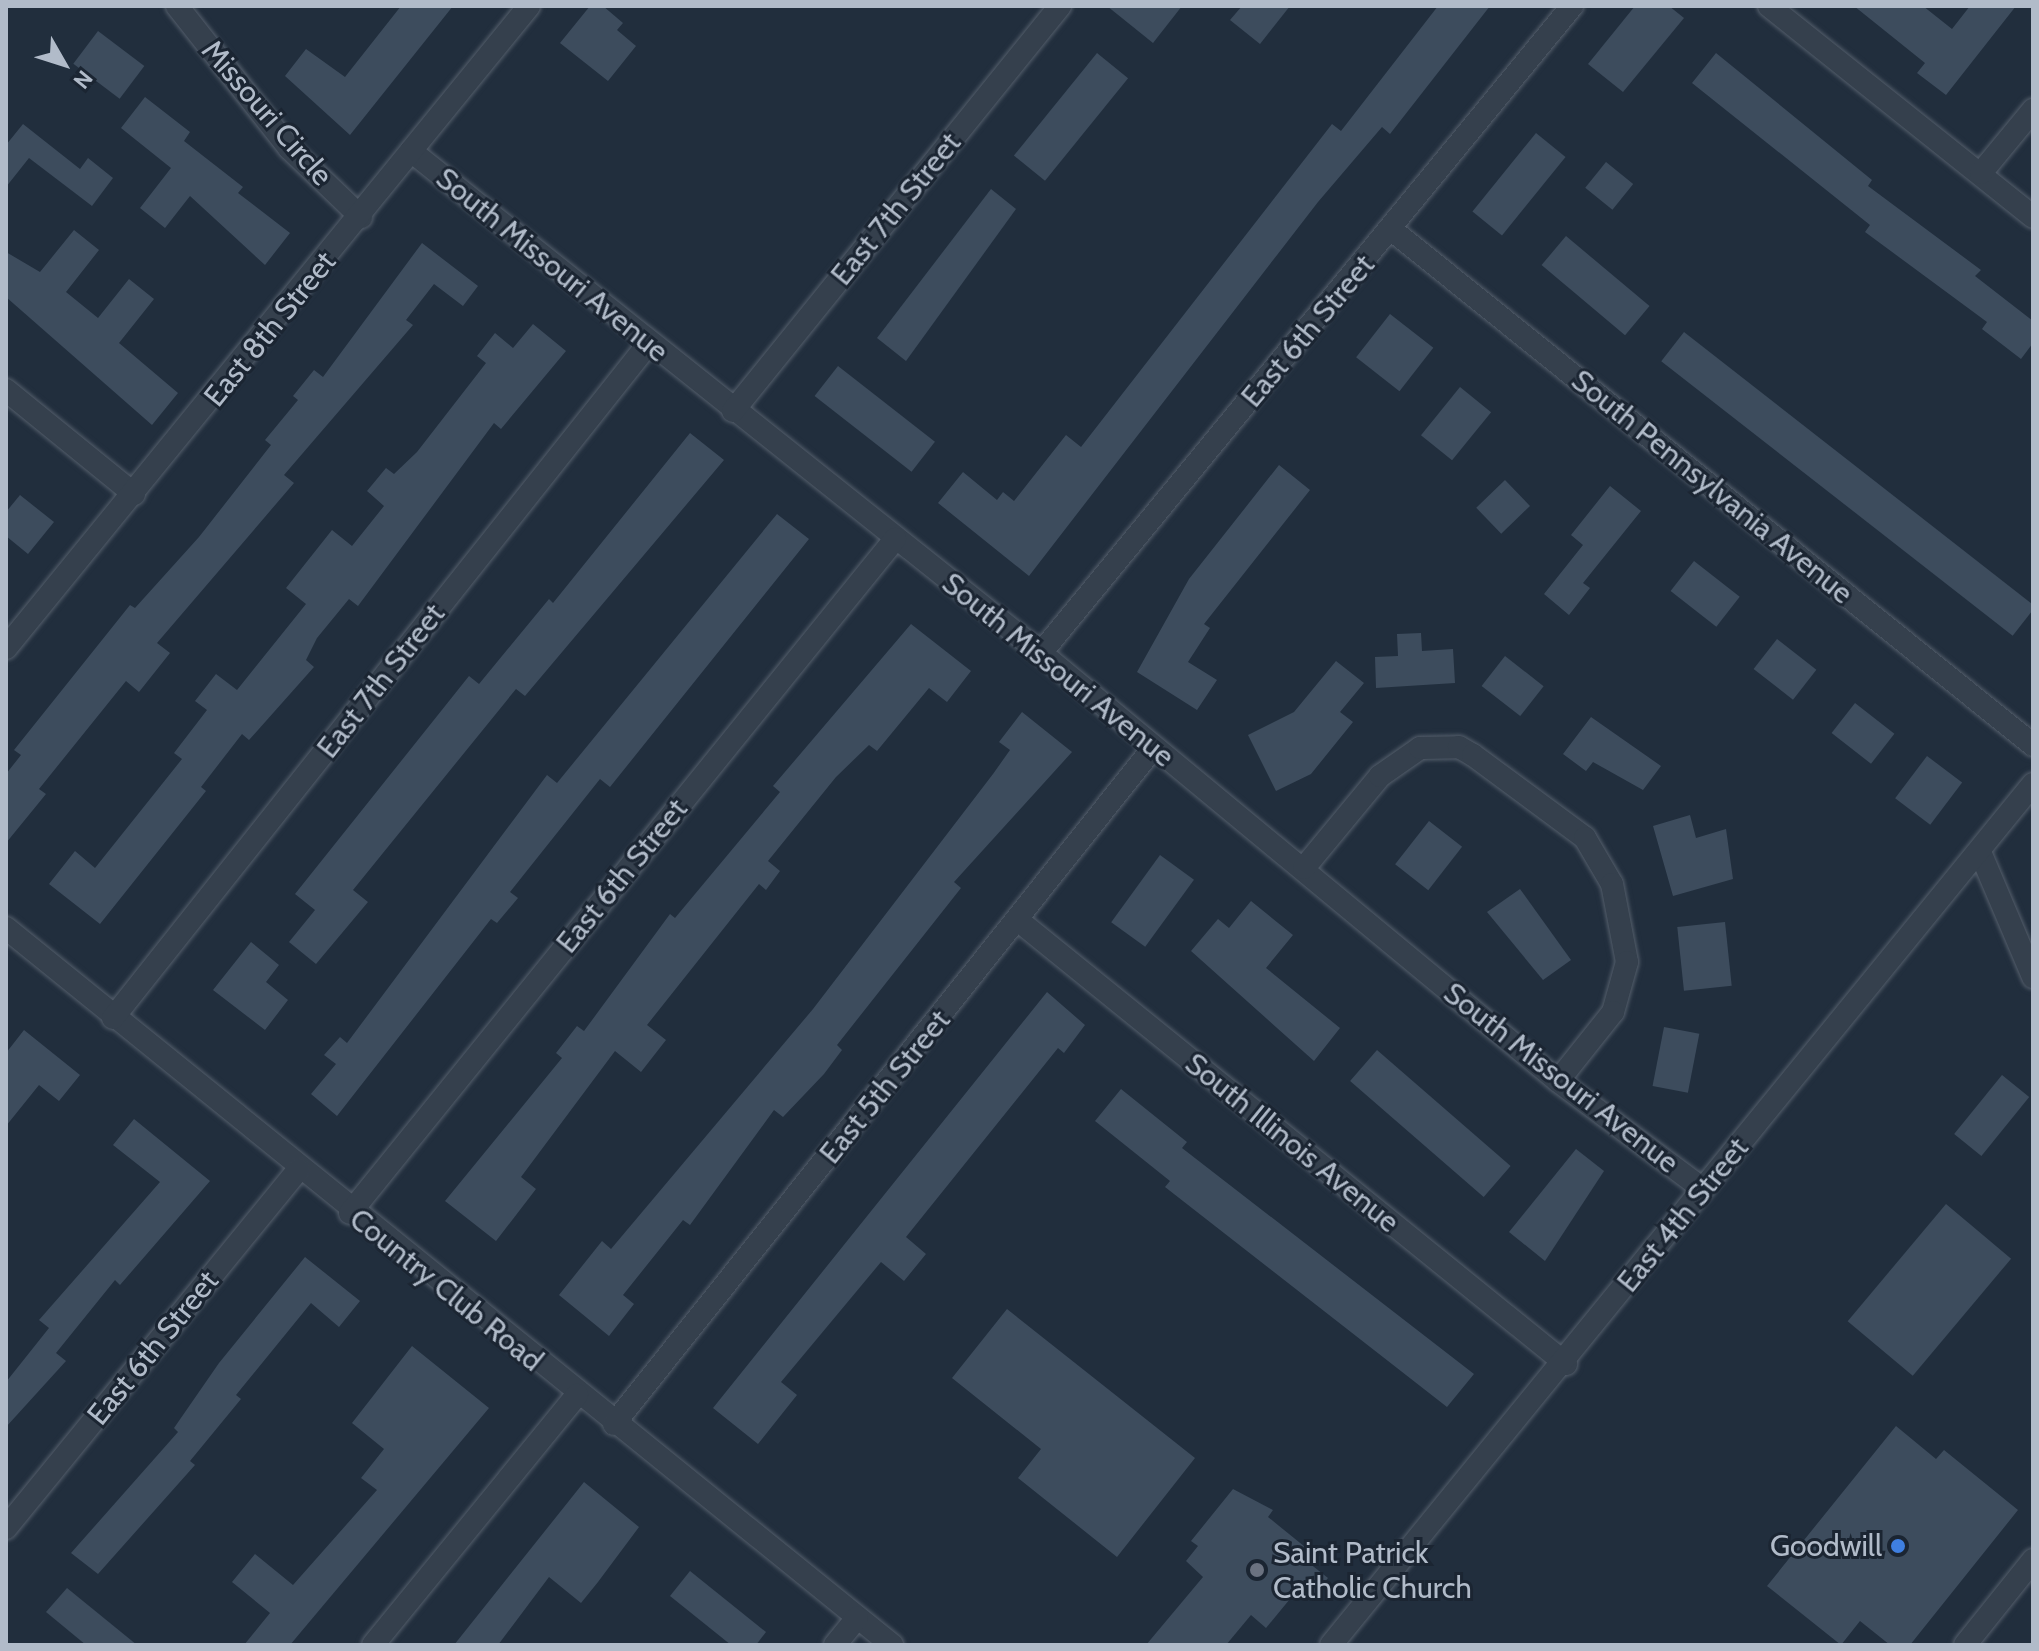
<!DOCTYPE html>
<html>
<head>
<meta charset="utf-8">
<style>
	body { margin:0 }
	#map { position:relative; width:2039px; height:1651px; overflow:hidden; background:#212e3d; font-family:Cabin,sans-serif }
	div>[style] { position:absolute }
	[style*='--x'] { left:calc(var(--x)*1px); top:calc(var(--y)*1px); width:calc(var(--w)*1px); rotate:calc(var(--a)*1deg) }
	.building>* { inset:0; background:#3d4c5d; transform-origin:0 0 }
	.roads { filter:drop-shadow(0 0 2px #545e6b) drop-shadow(0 0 2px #545e6b) }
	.minor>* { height:22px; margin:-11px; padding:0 11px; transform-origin:11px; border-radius:11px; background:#35404d }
	.dots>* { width:22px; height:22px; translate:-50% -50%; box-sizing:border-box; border:4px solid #1b2532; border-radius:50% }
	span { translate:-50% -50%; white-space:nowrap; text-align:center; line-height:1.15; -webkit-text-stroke:6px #1b2532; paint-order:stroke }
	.street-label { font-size:30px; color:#b1bbc9 }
	.poi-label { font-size:30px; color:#b1bbc9 }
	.right { translate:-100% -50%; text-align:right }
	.left { translate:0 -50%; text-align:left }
	.frame { position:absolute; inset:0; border:8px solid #b1bbc9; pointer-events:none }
	.north { position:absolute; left:24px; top:24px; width:80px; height:80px; -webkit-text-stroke:6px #1b2532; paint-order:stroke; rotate:129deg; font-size:22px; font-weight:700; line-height:32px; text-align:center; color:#b1bbc9 }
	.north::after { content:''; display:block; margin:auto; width:28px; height:36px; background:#b1bbc9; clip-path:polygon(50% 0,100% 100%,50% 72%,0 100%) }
</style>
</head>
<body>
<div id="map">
	<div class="building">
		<div style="clip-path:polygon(401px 6px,453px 6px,350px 135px,285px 76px,306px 49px,345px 77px)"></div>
		<div style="clip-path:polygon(590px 6px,603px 6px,623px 23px,617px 30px,636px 46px,608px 81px,560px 43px)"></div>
		<div style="clip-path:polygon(1107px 6px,1182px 6px,1153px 43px)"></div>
		<div style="clip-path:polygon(1242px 6px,1290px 6px,1260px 44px,1230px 20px)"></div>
		<div style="clip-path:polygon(1438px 6px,1490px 6px,1390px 134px,1382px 127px,1318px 202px,1029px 576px,938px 503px,963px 472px,997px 500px,1003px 492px,1014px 501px,1066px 435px,1081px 447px,1332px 124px,1341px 131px)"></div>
		<div style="clip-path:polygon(1635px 6px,1669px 6px,1684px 18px,1623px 92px,1588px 64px)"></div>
		<div style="clip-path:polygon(1854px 6px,1923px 6px,1952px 29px,1970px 6px,2016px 6px,1946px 95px,1917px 73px,1925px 63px)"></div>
		<div style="left:98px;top:31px;width:58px;height:41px;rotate:37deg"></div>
		<div style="left:1097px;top:53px;width:40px;height:132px;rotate:39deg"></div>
		<div style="clip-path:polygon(1716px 53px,1872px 180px,1868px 186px,1981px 270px,1975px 276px,2033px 321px,2033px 343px,2021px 359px,1982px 329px,1987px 322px,1865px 232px,1870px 225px,1692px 83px)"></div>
		<div style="clip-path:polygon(145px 97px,190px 132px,184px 141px,243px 187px,238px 193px,290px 233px,265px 265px,190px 196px,165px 228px,140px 208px,171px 168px,121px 128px)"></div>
		<div style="clip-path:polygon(23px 124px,80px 169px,88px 158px,113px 178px,92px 206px,29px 158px,6px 187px,6px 145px)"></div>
		<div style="left:1536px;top:133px;width:38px;height:101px;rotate:39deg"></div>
		<div style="left:1606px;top:162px;width:35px;height:33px;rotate:39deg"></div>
		<div style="clip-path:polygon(991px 189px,1016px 209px,906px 361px,877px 338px)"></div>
		<div style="clip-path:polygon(74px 230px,99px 250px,66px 292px,98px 318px,129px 279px,154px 299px,119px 343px,178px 393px,152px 425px,6px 297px,6px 252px,40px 272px)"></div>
		<div style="left:1566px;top:236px;width:109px;height:38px;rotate:40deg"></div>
		<div style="clip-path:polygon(422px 243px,478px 286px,463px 306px,434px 284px,406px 320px,413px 325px,284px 475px,294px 483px,157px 643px,170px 653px,139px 692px,126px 681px,39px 789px,46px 794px,6px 843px,6px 774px,21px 755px,14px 750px,130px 605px,135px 608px,199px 537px,271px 445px,265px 440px,298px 400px,293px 396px,314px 370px,323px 377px)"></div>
		<div style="left:1390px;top:314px;width:55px;height:55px;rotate:38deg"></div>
		<div style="clip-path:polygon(533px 324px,566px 351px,501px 429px,494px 423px,358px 606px,349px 599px,317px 638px,306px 660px,314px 667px,249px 740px,242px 734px,201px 787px,206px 791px,100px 924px,49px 884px,75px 851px,95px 868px,182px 759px,174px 753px,207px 710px,195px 701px,216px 674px,237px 690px,306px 604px,286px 588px,332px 530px,352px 546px,384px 506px,367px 491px,386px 468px,394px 474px,417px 452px,486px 363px,477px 356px,495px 333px,513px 348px)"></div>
		<div style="left:1684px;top:332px;width:446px;height:37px;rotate:38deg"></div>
		<div style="left:838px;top:366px;width:123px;height:38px;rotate:38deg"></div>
		<div style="left:1460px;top:387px;width:40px;height:62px;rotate:39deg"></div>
		<div style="clip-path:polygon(690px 433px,724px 460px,525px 696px,516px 689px,353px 890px,368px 902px,316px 964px,289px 942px,315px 910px,295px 894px,469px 676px,479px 684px,549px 599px,553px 603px)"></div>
		<div style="clip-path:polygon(1279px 465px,1310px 490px,1204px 624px,1210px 628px,1188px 662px,1217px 680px,1197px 710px,1137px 672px,1189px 579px)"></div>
		<div style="left:1505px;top:480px;width:36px;height:40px;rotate:46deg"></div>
		<div style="clip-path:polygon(1610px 486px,1641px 511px,1583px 583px,1590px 588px,1569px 615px,1544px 594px,1583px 545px,1571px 535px)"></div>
		<div style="clip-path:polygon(20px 495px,54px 522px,28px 554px,6px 536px,6px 512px)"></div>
		<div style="clip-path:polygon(777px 514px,809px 539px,610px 787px,600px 779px,510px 892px,518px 898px,497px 923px,491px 919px,337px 1116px,311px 1094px,336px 1064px,324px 1055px,340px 1037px,347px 1043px,547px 775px,557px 783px)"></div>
		<div style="left:1694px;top:561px;width:58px;height:38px;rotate:38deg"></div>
		<div style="clip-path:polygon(911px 624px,971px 671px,947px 702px,929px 688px,877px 751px,869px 745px,836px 777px,768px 861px,780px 871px,766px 890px,759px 884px,647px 1025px,666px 1040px,641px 1072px,615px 1051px,521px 1177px,536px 1189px,496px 1241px,445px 1201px,562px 1058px,556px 1053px,577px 1026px,584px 1031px,670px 914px,675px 918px,780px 792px,773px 786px)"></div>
		<div style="clip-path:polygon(1421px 633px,1422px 651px,1453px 649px,1455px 683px,1376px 688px,1375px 657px,1398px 656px,1397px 634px)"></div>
		<div style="left:1777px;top:639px;width:50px;height:38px;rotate:38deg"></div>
		<div style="left:1505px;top:656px;width:49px;height:38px;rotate:38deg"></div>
		<div style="clip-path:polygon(1336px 661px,1364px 683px,1340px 712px,1353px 722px,1311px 774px,1276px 791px,1248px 735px,1294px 712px)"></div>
		<div style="left:1855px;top:703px;width:50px;height:38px;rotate:38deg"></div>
		<div style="clip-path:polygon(1022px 712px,1072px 752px,954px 882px,961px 888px,837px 1045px,842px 1050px,824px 1074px,783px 1117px,774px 1110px,690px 1225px,683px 1220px,623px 1295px,634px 1304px,609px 1336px,559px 1295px,602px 1241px,611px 1249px,813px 1009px,993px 774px,1010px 750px,999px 742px)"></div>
		<div style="clip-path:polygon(1591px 717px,1661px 766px,1643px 790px,1593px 762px,1586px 771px,1563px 754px)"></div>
		<div style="left:1927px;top:756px;width:44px;height:53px;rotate:37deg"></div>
		<div style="clip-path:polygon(1690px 815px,1696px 838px,1726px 829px,1733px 879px,1673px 896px,1653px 826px)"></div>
		<div style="left:1429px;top:821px;width:42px;height:55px;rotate:38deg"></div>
		<div style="left:1160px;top:855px;width:42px;height:83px;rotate:36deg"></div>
		<div style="clip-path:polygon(1520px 889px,1571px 960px,1543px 980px,1487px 912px)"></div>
		<div style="clip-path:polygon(1251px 901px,1293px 935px,1266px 968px,1340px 1028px,1314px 1061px,1191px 951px,1218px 919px,1229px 928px)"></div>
		<div style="left:1725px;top:922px;width:64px;height:48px;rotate:84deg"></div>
		<div style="clip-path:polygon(251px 942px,279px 965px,266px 982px,288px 1000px,265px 1030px,213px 990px)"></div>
		<div style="clip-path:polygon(1047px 992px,1085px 1025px,1064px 1053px,1058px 1048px,906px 1237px,926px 1254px,904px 1281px,881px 1262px,781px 1382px,797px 1395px,758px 1444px,713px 1408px)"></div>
		<div style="left:1664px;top:1027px;width:36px;height:60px;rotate:11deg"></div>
		<div style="clip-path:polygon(24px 1030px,80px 1075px,59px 1101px,39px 1085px,6px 1126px,6px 1053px)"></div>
		<div style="left:1377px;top:1050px;width:177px;height:41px;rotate:41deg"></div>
		<div style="left:2002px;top:1075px;width:35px;height:76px;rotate:39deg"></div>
		<div style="clip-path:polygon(1121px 1089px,1187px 1142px,1182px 1148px,1474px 1374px,1447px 1407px,1165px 1187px,1170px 1181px,1095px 1121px)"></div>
		<div style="clip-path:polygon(134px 1119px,210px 1181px,120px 1285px,115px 1280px,56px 1353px,66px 1361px,6px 1427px,6px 1382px,49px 1328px,39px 1320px,160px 1182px,113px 1145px)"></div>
		<div style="clip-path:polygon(1576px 1149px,1604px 1171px,1545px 1261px,1509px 1232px)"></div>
		<div style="left:1946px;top:1204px;width:85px;height:153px;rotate:40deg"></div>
		<div style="clip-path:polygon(305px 1257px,360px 1301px,339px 1327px,311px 1303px,236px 1395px,241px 1399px,190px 1461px,195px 1465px,98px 1574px,71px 1553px,178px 1432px,174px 1428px,219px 1363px)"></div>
		<div style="clip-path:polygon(1007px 1309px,1195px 1458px,1117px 1557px,1018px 1478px,1041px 1449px,952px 1378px)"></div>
		<div style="clip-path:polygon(412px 1346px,489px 1408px,290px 1645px,244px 1645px,270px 1613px,232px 1582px,255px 1554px,293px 1585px,377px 1490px,361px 1478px,384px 1449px,352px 1423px)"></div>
		<div style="clip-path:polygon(1896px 1426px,1936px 1459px,1944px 1450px,2018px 1510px,1910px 1645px,1890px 1645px,1860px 1621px,1841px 1645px,1767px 1586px)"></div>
		<div style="clip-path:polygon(584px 1482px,639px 1527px,598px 1582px,581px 1603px,549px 1577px,498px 1645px,454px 1645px)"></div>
		<div style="clip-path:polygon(1233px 1489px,1273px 1510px,1268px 1517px,1315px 1555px,1309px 1563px,1328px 1578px,1312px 1598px,1299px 1588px,1266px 1628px,1251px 1615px,1226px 1645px,1146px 1645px,1203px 1577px,1186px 1561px,1198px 1546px,1191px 1541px)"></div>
		<div style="clip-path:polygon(690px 1571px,766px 1632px,756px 1645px,731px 1645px,670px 1596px)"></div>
		<div style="clip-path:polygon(67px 1588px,137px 1645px,86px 1645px,46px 1612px)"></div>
	</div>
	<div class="roads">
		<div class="minor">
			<div style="--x:177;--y:6;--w:181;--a:51.7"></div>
			<div style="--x:289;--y:148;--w:100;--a:43.8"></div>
			<div style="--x:1769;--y:6;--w:338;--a:38.6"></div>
			<div style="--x:411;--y:151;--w:806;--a:38.55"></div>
			<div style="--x:1041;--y:653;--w:671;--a:39.62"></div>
			<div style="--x:1558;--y:1081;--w:181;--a:36.7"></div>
			<div style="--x:1981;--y:173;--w:82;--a:-50.5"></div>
			<div style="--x:1392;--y:230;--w:822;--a:38.78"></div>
			<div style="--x:6;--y:390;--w:165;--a:39.1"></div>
			<div style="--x:733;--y:411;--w:521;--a:-51.08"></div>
			<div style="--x:6;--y:648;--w:828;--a:-50.83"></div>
			<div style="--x:1041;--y:653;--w:837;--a:-50.62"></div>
			<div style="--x:1980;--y:852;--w:136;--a:67"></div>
			<div style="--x:1304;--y:868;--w:119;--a:-50.4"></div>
			<div style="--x:1380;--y:776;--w:49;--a:-35"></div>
			<div style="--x:1420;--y:748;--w:39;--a:-1"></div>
			<div style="--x:1459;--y:747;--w:16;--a:30"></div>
			<div style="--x:1473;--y:755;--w:139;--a:36.5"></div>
			<div style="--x:1585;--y:838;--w:53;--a:59.6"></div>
			<div style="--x:1612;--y:884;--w:79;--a:79.1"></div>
			<div style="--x:1627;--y:962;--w:52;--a:105.6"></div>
			<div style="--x:1613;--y:1012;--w:88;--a:128.6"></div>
			<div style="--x:1019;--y:921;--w:704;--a:39"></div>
			<div style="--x:6;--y:928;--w:1140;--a:38.98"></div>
			<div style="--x:113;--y:1018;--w:862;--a:-51.55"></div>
			<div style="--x:350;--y:1213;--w:867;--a:-51.04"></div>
			<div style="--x:614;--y:1424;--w:865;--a:-51.43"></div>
			<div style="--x:6;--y:1528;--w:463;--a:-50.8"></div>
			<div style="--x:373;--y:1645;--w:323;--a:-50.8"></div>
			<div style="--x:835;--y:1645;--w:35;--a:-51"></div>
			<div style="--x:1331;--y:1645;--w:1111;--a:-50.81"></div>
			<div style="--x:1965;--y:1645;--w:109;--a:-51.3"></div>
		</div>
	</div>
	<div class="dots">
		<div style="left:1898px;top:1546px;background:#3f7fe0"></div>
		<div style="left:1257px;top:1570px;background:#6b7280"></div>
	</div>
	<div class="street-label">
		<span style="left:267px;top:113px;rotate:49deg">Missouri Circle</span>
		<span style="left:896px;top:209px;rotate:-51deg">East 7th Street</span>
		<span style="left:552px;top:265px;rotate:39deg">South Missouri Avenue</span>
		<span style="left:270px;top:329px;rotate:-51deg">East 8th Street</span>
		<span style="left:1308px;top:331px;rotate:-50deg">East 6th Street</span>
		<span style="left:1712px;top:487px;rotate:39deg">South Pennsylvania Avenue</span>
		<span style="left:1058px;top:670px;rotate:39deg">South Missouri Avenue</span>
		<span style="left:381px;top:681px;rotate:-52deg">East 7th Street</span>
		<span style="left:622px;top:876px;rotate:-51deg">East 6th Street</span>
		<span style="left:1561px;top:1078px;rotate:38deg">South Missouri Avenue</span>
		<span style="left:885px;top:1087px;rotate:-51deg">East 5th Street</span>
		<span style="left:1292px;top:1143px;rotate:39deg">South Illinois Avenue</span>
		<span style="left:1683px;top:1215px;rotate:-51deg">East 4th Street</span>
		<span style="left:446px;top:1290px;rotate:39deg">Country Club Road</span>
		<span style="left:153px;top:1348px;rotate:-51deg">East 6th Street</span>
	</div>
	<div class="poi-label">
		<span class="right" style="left:1882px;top:1546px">Goodwill</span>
		<span class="left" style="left:1273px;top:1570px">Saint Patrick<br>Catholic Church</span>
	</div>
	<div class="frame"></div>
	<div class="north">N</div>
</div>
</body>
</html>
